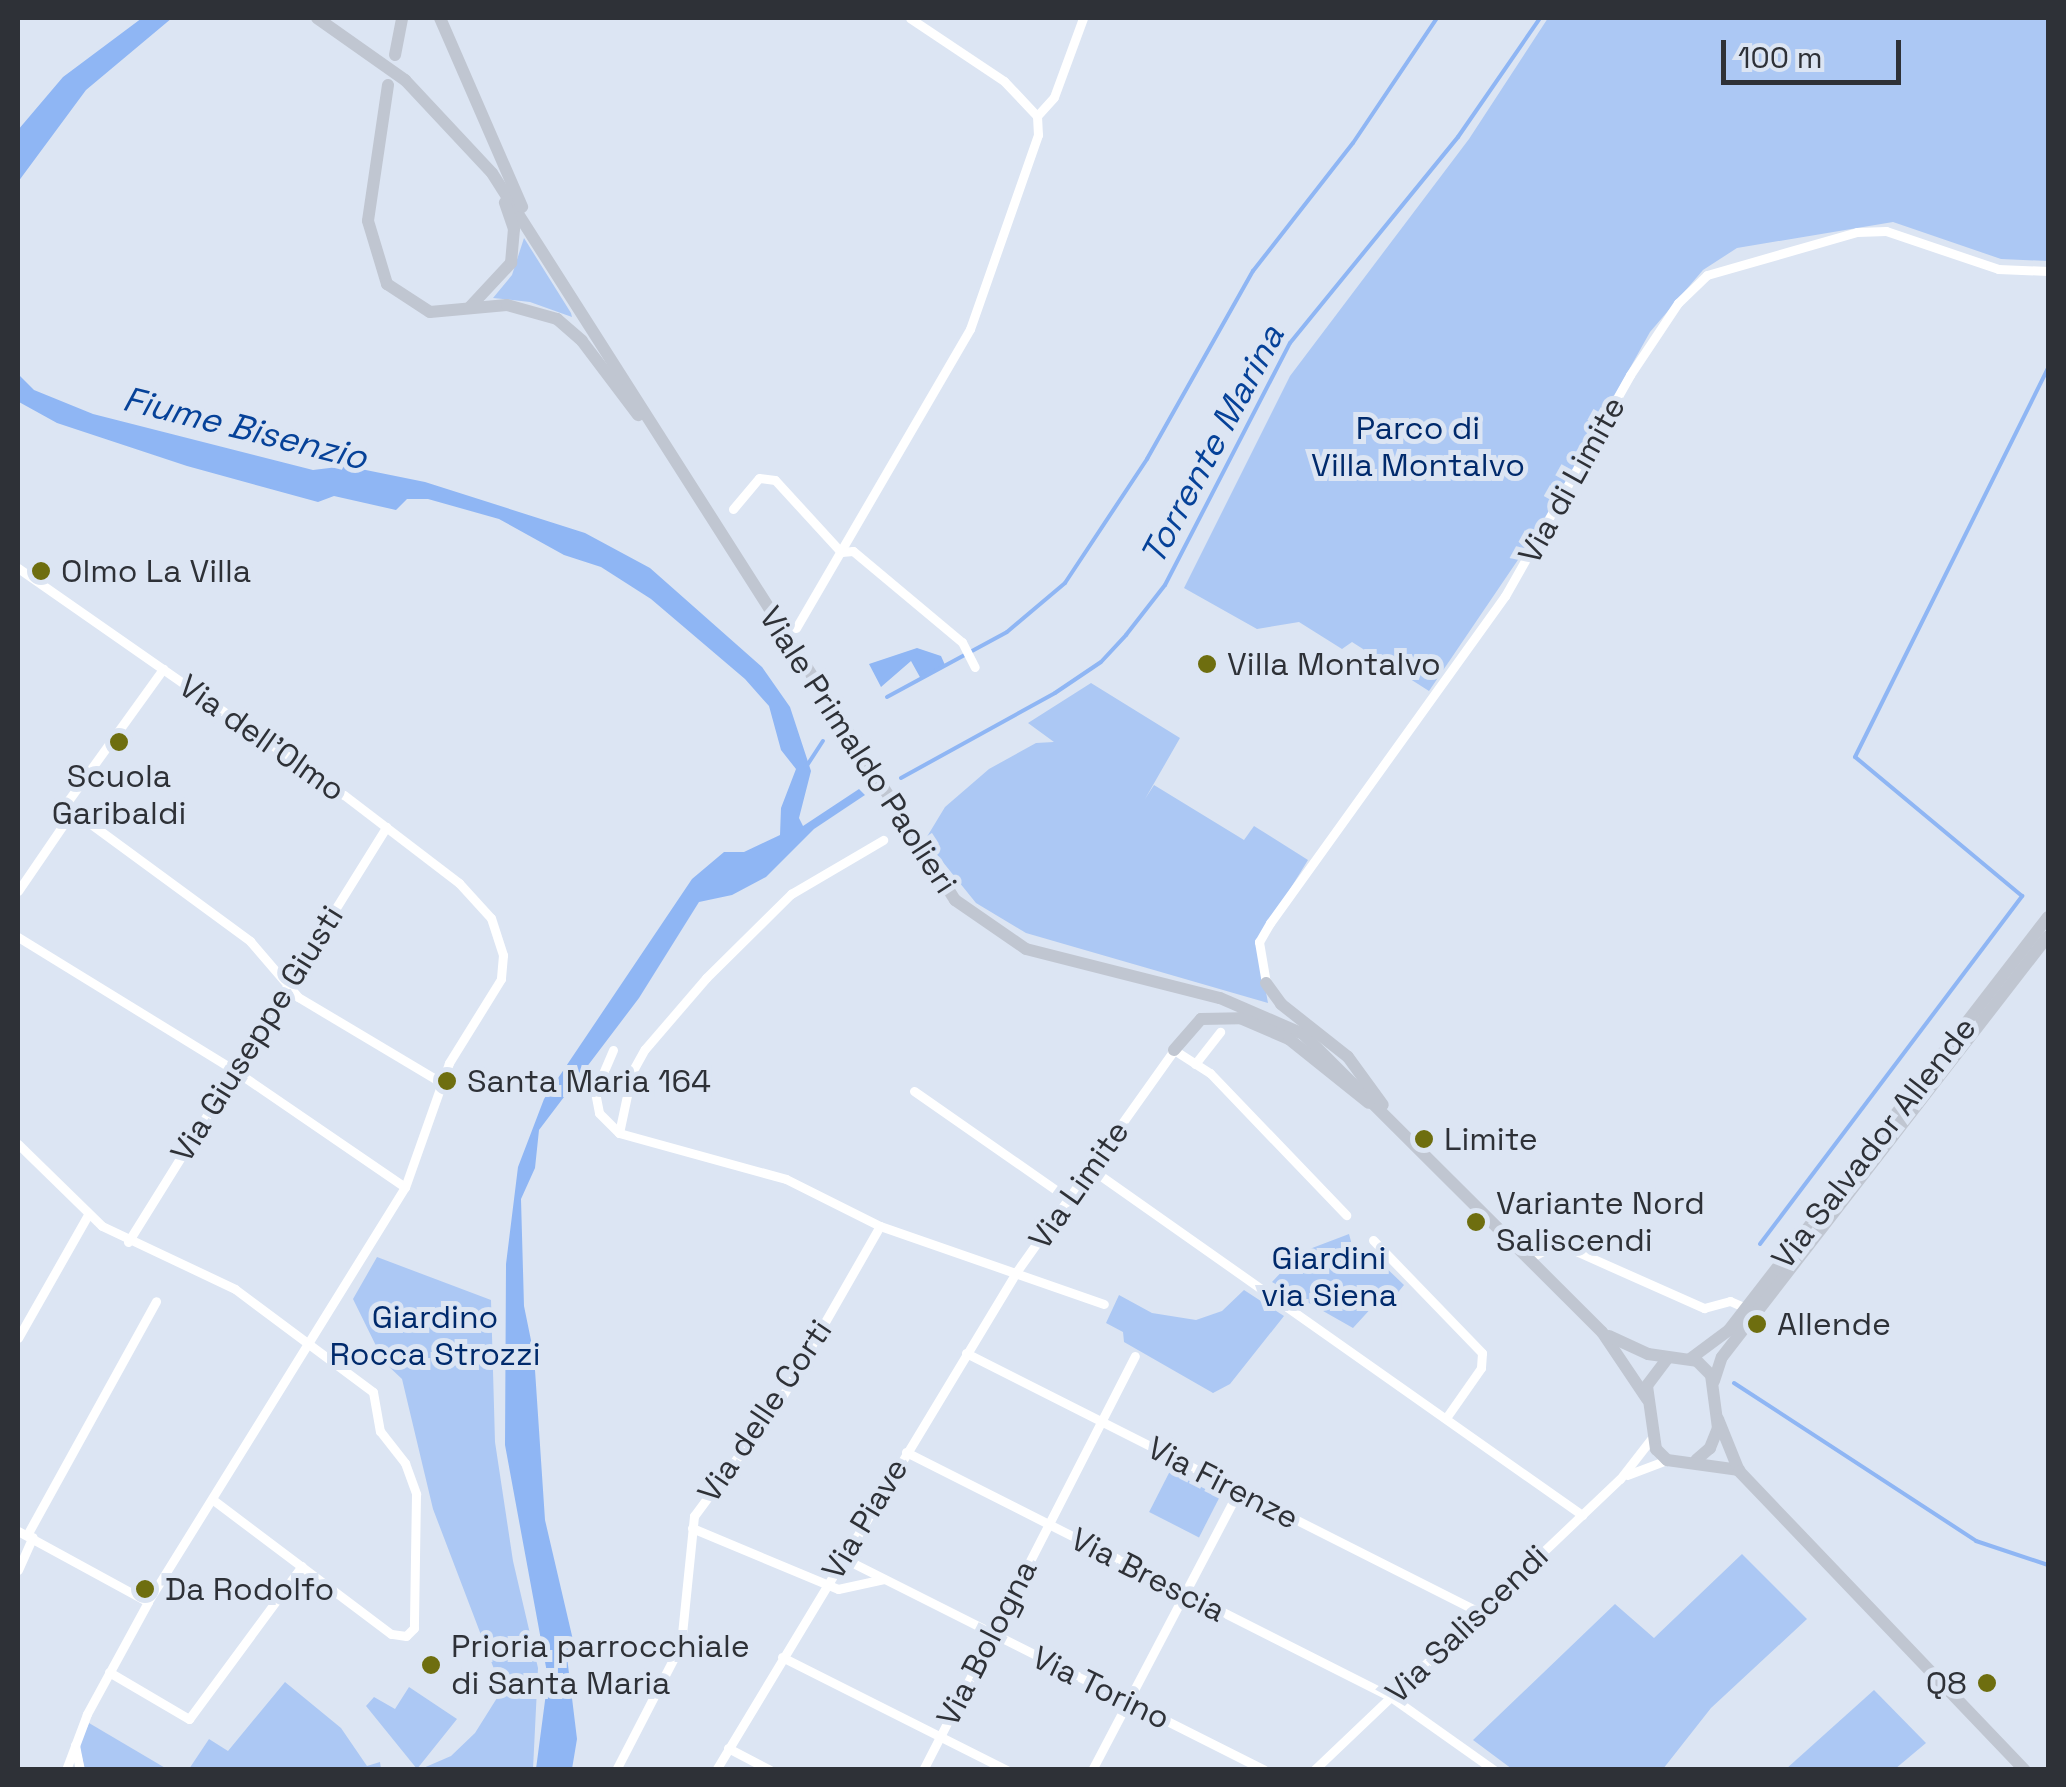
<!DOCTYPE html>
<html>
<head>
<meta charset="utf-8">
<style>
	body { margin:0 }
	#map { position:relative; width:2066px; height:1787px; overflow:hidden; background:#dce5f3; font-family:"Space Grotesk",sans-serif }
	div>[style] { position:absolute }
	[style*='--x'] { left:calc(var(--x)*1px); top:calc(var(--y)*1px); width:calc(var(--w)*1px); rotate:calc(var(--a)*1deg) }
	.green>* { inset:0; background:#acc8f4; transform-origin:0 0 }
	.water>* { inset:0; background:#8fb6f4 }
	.stream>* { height:4px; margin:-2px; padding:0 2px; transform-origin:2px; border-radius:2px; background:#8fb6f4 }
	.street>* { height:9px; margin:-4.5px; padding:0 4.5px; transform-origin:4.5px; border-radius:4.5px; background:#fff }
	.secondary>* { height:12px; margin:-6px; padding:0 6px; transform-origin:6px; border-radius:6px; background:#c0c6d1 }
	.dots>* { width:28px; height:28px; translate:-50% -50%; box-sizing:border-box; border:5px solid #dce5f3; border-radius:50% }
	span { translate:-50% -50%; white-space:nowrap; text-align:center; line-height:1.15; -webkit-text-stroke:10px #dce5f3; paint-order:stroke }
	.park-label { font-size:32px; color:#002a6c }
	.street-label { font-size:32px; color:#2e3137 }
	.poi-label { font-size:32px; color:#2e3137 }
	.left { translate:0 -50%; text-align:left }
	.right { translate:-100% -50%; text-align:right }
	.water-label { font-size:35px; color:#064299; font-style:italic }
	.frame { position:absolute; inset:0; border:20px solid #2e3137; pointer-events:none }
	.scale { position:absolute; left:1721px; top:40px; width:180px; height:45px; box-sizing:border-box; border:5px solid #2e3137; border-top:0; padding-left:12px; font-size:30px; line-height:35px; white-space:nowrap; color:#2e3137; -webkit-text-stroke:8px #dce5f3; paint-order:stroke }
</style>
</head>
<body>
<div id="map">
	<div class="green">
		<div style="clip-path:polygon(1548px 18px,2048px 18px,2048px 261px,2001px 259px,1893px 222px,1737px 248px,1703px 270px,1650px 332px,1547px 517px,1429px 691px,1352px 642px,1342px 649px,1299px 622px,1257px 629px,1184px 588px,1290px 376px,1469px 139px)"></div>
		<div style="clip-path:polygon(524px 238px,571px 313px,572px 317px,530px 302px,493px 298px,512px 275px)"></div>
		<div style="clip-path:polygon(1091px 683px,1180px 738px,1145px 799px,1154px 785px,1244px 840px,1254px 826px,1308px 860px,1257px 943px,1268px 1003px,1026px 933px,976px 903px,925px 840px,945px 807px,989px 769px,1036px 743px,1054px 742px,1028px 723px)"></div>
		<div style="clip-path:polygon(1349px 1234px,1355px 1256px,1379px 1261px,1404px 1285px,1386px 1307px,1375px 1304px,1353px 1328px,1272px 1282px,1299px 1253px)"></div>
		<div style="clip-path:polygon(377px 1257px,491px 1300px,495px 1442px,513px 1561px,538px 1668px,533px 1769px,421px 1769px,451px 1756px,475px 1733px,502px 1690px,433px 1509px,402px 1379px,384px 1362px,353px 1299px)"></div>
		<div style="clip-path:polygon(1244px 1290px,1284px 1316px,1230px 1384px,1213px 1393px,1124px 1342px,1123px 1332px,1106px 1323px,1119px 1295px,1152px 1313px,1196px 1320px,1222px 1311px)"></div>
		<div style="left:1170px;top:1471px;width:56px;height:46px;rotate:27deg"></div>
		<div style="clip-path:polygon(1742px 1554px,1807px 1619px,1711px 1708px,1663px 1769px,1512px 1769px,1473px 1740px,1615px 1604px,1654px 1638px)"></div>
		<div style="clip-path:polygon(285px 1682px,341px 1728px,367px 1766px,380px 1762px,381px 1769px,189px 1769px,209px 1739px,228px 1751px)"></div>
		<div style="clip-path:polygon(409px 1687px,457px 1719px,417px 1769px,366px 1706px,374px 1697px,395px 1709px)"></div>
		<div style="clip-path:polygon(1874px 1690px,1926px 1743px,1895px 1769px,1786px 1769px)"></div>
		<div style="clip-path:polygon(89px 1723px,167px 1769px,85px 1769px,79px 1745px)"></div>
	</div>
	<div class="water">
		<div style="clip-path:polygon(142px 18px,172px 18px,86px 90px,18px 182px,18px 130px,63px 77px)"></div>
		<div style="clip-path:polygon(18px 374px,34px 390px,93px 414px,313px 470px,346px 466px,425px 482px,585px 533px,650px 568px,762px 667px,790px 707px,811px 771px,799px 818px,803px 826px,859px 789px,865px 795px,814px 829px,766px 877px,732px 895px,699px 902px,639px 998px,539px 1130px,535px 1168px,521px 1199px,524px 1306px,534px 1355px,545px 1520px,573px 1640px,573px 1654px,567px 1657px,577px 1739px,572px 1769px,536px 1769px,548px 1678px,505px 1445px,506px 1264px,518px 1167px,544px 1099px,692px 879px,724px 852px,744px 852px,780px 835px,781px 808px,796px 769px,781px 750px,769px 706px,745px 679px,651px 599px,601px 567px,564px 555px,499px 519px,428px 499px,407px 499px,396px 510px,334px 496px,318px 502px,187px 466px,57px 423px,19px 402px)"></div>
		<div style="clip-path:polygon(917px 648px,941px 656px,945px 665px,921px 679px,911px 661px,881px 687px,869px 664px)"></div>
	</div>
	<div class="stream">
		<div style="--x:887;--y:697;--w:136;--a:-28.4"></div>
		<div style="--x:1007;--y:632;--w:76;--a:-40.2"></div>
		<div style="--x:1065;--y:583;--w:149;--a:-56.5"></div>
		<div style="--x:1147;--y:459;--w:216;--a:-60.6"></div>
		<div style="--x:1253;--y:271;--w:162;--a:-52"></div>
		<div style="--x:1353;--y:143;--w:151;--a:-56.1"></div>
		<div style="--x:806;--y:767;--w:31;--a:-57"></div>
		<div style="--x:901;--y:778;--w:176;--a:-28.9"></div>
		<div style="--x:1055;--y:693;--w:55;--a:-34"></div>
		<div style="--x:1101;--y:662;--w:37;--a:-47"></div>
		<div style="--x:1126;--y:635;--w:63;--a:-52"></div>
		<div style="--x:1165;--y:585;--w:272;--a:-62.7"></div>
		<div style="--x:1290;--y:343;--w:266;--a:-50.8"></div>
		<div style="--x:1458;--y:137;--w:145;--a:-55.4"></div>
		<div style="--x:1760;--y:1244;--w:436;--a:-53"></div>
		<div style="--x:2022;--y:896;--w:217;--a:-140.2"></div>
		<div style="--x:1855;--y:757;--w:433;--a:-63.6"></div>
		<div style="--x:1734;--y:1383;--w:289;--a:33.1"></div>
		<div style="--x:1976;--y:1541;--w:76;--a:18.4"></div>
	</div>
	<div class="street">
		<div style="--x:1037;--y:116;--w:25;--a:-48"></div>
		<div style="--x:1054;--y:97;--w:84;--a:-69.8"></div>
		<div style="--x:733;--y:509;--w:40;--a:-50"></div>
		<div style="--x:759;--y:478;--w:16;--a:7"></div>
		<div style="--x:775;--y:480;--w:98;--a:47.5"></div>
		<div style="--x:841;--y:552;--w:12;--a:-5"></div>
		<div style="--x:853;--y:551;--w:142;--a:39.9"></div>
		<div style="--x:962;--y:642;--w:28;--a:63"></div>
		<div style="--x:18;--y:568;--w:397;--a:34.9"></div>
		<div style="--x:344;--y:795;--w:145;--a:37.4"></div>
		<div style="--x:459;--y:883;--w:47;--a:47.6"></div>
		<div style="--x:491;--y:918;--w:39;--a:72"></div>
		<div style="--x:503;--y:955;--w:24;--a:95"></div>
		<div style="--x:501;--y:979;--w:99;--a:121.8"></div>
		<div style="--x:449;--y:1063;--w:132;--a:109.5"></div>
		<div style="--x:405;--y:1187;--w:488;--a:121.8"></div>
		<div style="--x:148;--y:1602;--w:128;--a:118.6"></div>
		<div style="--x:87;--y:1714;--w:60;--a:110.6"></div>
		<div style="--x:796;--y:628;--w:346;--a:-59.8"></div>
		<div style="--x:970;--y:329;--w:206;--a:-70.7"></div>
		<div style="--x:1038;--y:135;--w:19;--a:-93"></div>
		<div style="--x:1037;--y:116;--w:48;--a:-133.3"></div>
		<div style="--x:1004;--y:81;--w:113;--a:-146.2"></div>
		<div style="--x:65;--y:805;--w:230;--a:36.3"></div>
		<div style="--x:250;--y:941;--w:74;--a:49.4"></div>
		<div style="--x:298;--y:997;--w:168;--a:30.8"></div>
		<div style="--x:18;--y:891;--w:80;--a:-55.7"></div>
		<div style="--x:63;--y:825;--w:20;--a:-84"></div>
		<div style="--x:65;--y:805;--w:168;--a:-54.2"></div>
		<div style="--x:18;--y:937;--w:254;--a:31.6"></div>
		<div style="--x:234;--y:1070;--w:207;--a:34.4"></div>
		<div style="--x:1266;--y:983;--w:42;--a:-99.7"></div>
		<div style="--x:1259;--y:942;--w:22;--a:-60"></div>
		<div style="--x:1270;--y:923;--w:403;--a:-54.3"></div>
		<div style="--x:1505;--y:596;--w:254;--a:-60.5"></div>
		<div style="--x:1630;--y:375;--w:87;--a:-56.3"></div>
		<div style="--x:1678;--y:303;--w:40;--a:-44"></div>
		<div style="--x:1707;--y:275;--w:156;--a:-16"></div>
		<div style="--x:1857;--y:232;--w:29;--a:-2"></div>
		<div style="--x:1886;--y:231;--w:118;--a:18.7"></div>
		<div style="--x:1998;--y:269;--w:50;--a:2.3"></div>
		<div style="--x:613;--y:1050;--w:46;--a:113.2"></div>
		<div style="--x:595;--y:1092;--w:21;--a:79"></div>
		<div style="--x:599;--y:1113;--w:28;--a:45"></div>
		<div style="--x:619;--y:1133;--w:173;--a:15.4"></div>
		<div style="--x:786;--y:1179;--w:105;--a:26.6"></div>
		<div style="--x:880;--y:1226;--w:237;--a:19.2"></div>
		<div style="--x:1195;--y:1064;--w:41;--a:-52"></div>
		<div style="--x:914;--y:1091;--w:189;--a:34.9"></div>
		<div style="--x:619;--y:1133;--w:62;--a:-78"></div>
		<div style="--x:632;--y:1072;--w:26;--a:-61"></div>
		<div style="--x:645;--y:1049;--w:94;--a:-49.3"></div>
		<div style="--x:706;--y:978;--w:120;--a:-44.7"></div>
		<div style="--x:791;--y:894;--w:107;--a:-30.4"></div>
		<div style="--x:18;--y:1144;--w:117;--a:44.3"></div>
		<div style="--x:102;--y:1226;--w:147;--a:25.3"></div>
		<div style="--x:235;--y:1289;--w:172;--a:36.7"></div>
		<div style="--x:373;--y:1392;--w:40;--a:80"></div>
		<div style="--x:380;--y:1431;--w:41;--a:52"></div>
		<div style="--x:405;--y:1463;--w:33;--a:70"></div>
		<div style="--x:416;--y:1494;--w:134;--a:90.9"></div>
		<div style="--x:414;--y:1628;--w:11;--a:135"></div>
		<div style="--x:406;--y:1636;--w:15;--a:-172"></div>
		<div style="--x:391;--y:1634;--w:224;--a:-143"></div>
		<div style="--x:1091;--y:1169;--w:601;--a:35.17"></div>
		<div style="--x:1373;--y:1240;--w:157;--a:46"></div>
		<div style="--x:1482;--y:1353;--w:15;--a:94"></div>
		<div style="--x:1481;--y:1368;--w:61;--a:125"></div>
		<div style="--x:128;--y:1242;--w:489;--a:-58.1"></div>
		<div style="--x:1530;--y:1258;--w:21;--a:-28"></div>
		<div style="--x:1549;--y:1248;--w:20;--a:0"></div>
		<div style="--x:1569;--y:1248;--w:148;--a:24"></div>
		<div style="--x:1704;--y:1308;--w:27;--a:-15"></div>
		<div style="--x:1730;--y:1301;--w:17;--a:24"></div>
		<div style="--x:18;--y:1338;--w:142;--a:-60.4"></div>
		<div style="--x:966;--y:1353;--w:577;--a:26.79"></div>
		<div style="--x:906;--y:1452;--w:543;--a:26.8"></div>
		<div style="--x:1391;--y:1697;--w:126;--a:35.3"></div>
		<div style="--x:1627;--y:1475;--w:43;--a:-20.6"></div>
		<div style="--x:692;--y:1528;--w:158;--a:22.7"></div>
		<div style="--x:838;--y:1589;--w:47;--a:-12.3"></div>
		<div style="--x:18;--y:1531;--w:148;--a:28.6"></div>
		<div style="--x:27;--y:1535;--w:267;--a:-61.1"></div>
		<div style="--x:843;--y:1558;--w:471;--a:26.7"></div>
		<div style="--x:18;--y:1570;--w:36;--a:-66"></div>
		<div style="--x:782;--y:1657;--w:252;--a:26.7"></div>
		<div style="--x:109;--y:1672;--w:93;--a:30.4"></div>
		<div style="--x:189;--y:1719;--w:190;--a:-53.6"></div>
		<div style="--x:75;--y:1745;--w:25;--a:79"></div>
		<div style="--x:728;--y:1748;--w:47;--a:27.6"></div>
		<div style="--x:616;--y:1770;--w:142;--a:-62.7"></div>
		<div style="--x:681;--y:1644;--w:129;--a:-84.2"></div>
		<div style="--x:694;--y:1516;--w:148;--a:-53.5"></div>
		<div style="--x:782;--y:1397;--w:197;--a:-60.2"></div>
		<div style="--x:716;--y:1770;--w:583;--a:-58.9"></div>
		<div style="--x:1017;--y:1271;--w:271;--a:-54.6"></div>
		<div style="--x:1174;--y:1050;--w:43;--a:32.6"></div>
		<div style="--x:1210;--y:1073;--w:197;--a:46.2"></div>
		<div style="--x:923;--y:1770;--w:465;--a:-62.9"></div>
		<div style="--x:1092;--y:1770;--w:316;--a:-62.3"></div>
		<div style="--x:1314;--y:1770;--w:422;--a:-43.6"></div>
		<div style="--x:1620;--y:1479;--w:51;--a:-52.2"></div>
	</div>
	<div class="secondary">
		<div style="--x:317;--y:18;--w:108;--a:35.2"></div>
		<div style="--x:405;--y:80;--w:127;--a:46.9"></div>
		<div style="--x:492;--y:173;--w:862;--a:57.51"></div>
		<div style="--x:955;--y:900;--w:86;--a:34.6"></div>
		<div style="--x:1026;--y:949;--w:200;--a:14.2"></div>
		<div style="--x:1220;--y:998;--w:90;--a:23.4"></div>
		<div style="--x:1303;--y:1034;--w:422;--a:44.9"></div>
		<div style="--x:1602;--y:1332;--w:81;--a:56.1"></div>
		<div style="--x:440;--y:18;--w:206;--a:66.5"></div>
		<div style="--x:395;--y:55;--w:38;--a:-79"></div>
		<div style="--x:388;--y:85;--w:137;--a:98.4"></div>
		<div style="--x:368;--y:221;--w:66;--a:73.2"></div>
		<div style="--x:387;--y:284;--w:51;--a:33.1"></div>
		<div style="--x:430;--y:312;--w:77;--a:-5.2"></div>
		<div style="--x:507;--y:305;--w:52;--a:15.6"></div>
		<div style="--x:557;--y:319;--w:33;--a:41"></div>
		<div style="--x:582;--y:341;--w:93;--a:52.9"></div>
		<div style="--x:469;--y:308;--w:62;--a:-47"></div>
		<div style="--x:511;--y:263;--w:34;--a:-85"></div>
		<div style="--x:514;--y:229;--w:28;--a:-109"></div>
		<div style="--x:1266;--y:983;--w:26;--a:54"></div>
		<div style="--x:1281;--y:1004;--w:85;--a:38.3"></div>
		<div style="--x:1348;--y:1057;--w:59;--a:53.9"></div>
		<div style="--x:1174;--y:1050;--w:41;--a:-48.9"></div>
		<div style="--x:1201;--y:1019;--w:39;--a:-1"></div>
		<div style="--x:1240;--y:1018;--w:53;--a:23.2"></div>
		<div style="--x:1289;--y:1039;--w:102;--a:38.7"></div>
		<div style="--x:1609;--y:1336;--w:43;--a:24.8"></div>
		<div style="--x:1648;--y:1354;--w:49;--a:8.1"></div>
		<div style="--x:1697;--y:1361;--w:20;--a:45"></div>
		<div style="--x:1711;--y:1375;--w:53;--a:82.5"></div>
		<div style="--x:1718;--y:1428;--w:22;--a:112"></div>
		<div style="--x:1710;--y:1448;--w:18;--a:139"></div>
		<div style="--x:1667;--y:1359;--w:34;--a:127"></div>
		<div style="--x:1647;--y:1386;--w:64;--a:81.9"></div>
		<div style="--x:1656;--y:1449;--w:16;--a:45"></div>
		<div style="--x:1667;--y:1460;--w:73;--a:7.9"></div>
		<div style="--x:1690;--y:1359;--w:49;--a:-36.6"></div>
		<div style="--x:1729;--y:1330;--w:522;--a:-52.32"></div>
		<div style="--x:1714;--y:1381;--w:25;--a:-72"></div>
		<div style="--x:1722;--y:1357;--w:532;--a:-52.25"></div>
		<div style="--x:1718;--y:1419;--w:56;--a:68"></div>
		<div style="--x:1739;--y:1471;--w:414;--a:46.3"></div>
	</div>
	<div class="dots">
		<div style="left:41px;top:571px;background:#6e6e0f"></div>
		<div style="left:1207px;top:664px;background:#6e6e0f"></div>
		<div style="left:119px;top:742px;background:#6e6e0f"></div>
		<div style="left:447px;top:1081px;background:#6e6e0f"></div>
		<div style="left:1424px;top:1139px;background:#6e6e0f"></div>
		<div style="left:1476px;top:1222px;background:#6e6e0f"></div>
		<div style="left:1757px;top:1324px;background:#6e6e0f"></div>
		<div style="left:145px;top:1589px;background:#6e6e0f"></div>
		<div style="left:431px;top:1665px;background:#6e6e0f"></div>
		<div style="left:1987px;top:1683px;background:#6e6e0f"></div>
	</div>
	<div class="park-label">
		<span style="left:1418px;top:447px">Parco di<br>Villa Montalvo</span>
		<span style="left:1329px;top:1277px">Giardini<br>via Siena</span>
		<span style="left:435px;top:1336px">Giardino<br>Rocca Strozzi</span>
	</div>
	<div class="street-label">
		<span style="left:1572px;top:480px;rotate:-61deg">Via di Limite</span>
		<span style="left:262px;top:738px;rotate:35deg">Via dell'Olmo</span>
		<span style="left:858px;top:750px;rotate:57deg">Viale Primaldo Paolieri</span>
		<span style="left:257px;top:1034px;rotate:-58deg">Via Giuseppe Giusti</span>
		<span style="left:1874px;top:1143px;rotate:-52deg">Via Salvador Allende</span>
		<span style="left:1079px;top:1185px;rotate:-55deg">Via Limite</span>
		<span style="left:765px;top:1411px;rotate:-56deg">Via delle Corti</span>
		<span style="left:1223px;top:1483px;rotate:27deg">Via Firenze</span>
		<span style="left:865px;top:1519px;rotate:-59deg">Via Piave</span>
		<span style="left:1148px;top:1575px;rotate:27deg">Via Brescia</span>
		<span style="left:1467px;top:1624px;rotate:-44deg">Via Saliscendi</span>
		<span style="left:987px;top:1643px;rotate:-63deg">Via Bologna</span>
		<span style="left:1101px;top:1688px;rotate:26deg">Via Torino</span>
	</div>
	<div class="poi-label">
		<span class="left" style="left:61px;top:571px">Olmo La Villa</span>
		<span class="left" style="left:1227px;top:664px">Villa Montalvo</span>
		<span style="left:119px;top:795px">Scuola<br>Garibaldi</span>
		<span class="left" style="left:467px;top:1081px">Santa Maria 164</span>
		<span class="left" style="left:1444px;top:1139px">Limite</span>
		<span class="left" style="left:1496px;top:1222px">Variante Nord<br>Saliscendi</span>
		<span class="left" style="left:1777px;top:1324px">Allende</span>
		<span class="left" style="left:165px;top:1589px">Da Rodolfo</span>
		<span class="left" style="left:451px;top:1665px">Prioria parrocchiale<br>di Santa Maria</span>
		<span class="right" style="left:1967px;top:1683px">Q8</span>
	</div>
	<div class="water-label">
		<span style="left:245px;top:428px;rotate:14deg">Fiume Bisenzio</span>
		<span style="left:1212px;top:445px;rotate:-62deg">Torrente Marina</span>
	</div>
	<div class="frame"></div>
	<div class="scale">100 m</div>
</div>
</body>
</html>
